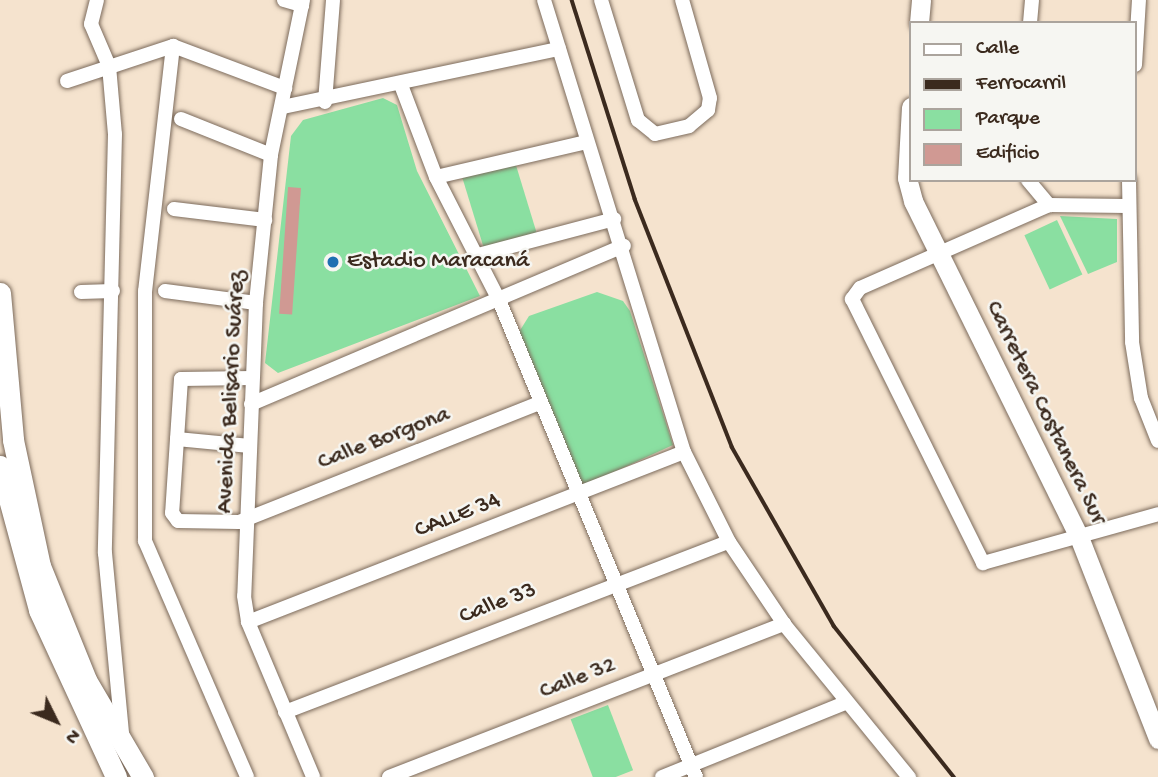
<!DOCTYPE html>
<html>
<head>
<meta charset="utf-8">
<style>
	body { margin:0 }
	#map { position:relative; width:1158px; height:777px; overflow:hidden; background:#f5e3ce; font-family:"Gochi Hand",sans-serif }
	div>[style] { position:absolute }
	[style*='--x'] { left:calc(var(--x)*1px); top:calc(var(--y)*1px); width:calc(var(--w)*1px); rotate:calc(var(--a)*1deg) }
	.green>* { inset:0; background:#8adfa1; transform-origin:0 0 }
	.building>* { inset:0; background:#d09993; transform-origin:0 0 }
	.roads { filter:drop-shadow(0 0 2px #7c6b5c) drop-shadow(0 0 2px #7c6b5c) }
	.minor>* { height:14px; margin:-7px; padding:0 7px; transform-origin:7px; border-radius:7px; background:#fff }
	.major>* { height:19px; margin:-9.5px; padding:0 9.5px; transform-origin:9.5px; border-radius:9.5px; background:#fff }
	.highway>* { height:21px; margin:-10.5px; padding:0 10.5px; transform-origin:10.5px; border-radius:10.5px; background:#fff }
	.rail>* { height:3.5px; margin:-1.75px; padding:0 1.75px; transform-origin:1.75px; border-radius:1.75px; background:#3b2a1e }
	.dots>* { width:19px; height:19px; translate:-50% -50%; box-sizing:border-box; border:4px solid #f6f6f2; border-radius:50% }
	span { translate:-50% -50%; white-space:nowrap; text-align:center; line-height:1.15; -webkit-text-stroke:5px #f6f6f2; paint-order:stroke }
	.poi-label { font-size:24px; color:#3b2a1e }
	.left { translate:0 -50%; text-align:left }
	.street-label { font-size:24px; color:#3b2a1e }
	.legend { position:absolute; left:909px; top:21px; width:228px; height:161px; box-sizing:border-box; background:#f6f6f2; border:2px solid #aba49d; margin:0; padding:9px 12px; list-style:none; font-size:21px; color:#3b2a1e }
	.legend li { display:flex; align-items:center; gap:14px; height:35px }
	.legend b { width:35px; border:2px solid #aba49d }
	.north { position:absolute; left:21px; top:686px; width:70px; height:70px; -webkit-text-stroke:5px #f6f6f2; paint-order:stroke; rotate:133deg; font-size:19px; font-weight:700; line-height:28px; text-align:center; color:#3b2a1e }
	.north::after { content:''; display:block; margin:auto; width:24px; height:32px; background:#3b2a1e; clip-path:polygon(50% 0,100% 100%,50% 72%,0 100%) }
</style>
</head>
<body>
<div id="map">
	<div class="green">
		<div style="clip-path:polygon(383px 98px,397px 105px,417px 171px,480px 296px,278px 373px,265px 363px,291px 136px,303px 120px)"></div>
		<div style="left:515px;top:162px;width:75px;height:55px;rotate:73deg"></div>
		<div style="clip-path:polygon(1060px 216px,1117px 219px,1117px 262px,1088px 274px)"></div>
		<div style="left:1057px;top:220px;width:60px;height:36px;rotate:65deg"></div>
		<div style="clip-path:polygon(597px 292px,623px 301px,630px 311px,673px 445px,581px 487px,519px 332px,529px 316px)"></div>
		<div style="left:608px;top:705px;width:70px;height:40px;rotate:69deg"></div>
	</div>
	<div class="building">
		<div style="left:288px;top:187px;width:13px;height:127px;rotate:4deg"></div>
	</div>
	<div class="roads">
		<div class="minor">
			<div style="--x:97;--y:0;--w:25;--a:104"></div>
			<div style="--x:91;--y:24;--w:46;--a:66.8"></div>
			<div style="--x:109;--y:66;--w:68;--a:85"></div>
			<div style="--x:115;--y:134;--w:419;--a:91.4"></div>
			<div style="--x:105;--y:553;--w:192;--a:84.6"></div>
			<div style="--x:284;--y:0;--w:19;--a:16"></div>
			<div style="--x:303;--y:0;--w:158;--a:101.7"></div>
			<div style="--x:271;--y:155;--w:149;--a:95.8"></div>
			<div style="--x:256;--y:303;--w:293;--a:92.3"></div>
			<div style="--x:244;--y:596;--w:26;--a:81"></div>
			<div style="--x:248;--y:622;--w:168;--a:67.2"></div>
			<div style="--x:544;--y:0;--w:473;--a:72.8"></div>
			<div style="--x:684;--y:452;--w:101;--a:63.4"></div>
			<div style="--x:729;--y:542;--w:99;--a:56.1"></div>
			<div style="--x:784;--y:624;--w:198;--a:50.8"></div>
			<div style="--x:601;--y:0;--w:126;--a:72.9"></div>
			<div style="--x:638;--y:120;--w:22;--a:39"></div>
			<div style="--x:655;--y:134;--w:35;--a:-13"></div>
			<div style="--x:689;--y:126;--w:25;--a:-40"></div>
			<div style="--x:708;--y:110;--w:12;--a:-81"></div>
			<div style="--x:710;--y:98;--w:102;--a:-105.9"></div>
			<div style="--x:1030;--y:23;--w:23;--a:-85"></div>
			<div style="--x:173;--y:46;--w:247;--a:96.5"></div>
			<div style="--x:145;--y:291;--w:250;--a:90"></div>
			<div style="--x:145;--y:541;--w:257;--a:66.6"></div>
			<div style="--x:1135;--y:65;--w:65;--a:-86.5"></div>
			<div style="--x:67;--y:81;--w:112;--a:-18.3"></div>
			<div style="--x:173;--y:46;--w:120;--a:20.6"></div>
			<div style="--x:401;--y:85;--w:98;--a:69.2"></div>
			<div style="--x:436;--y:177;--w:138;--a:62.9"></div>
			<div style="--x:499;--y:300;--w:516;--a:67.56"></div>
			<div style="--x:325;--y:102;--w:102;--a:-85.5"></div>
			<div style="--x:283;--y:107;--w:282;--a:-11.9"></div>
			<div style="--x:181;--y:119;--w:97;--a:21.8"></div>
			<div style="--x:436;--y:177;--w:154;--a:-13.1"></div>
			<div style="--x:1028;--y:180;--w:33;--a:50"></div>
			<div style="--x:1129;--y:180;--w:162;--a:88.9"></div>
			<div style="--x:1132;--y:342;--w:57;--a:80.9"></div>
			<div style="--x:1141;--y:398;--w:46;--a:68.4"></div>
			<div style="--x:1127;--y:206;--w:78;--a:-179.3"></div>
			<div style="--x:1049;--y:205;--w:206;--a:156.3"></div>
			<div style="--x:860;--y:288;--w:14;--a:126"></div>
			<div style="--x:852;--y:299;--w:295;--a:63.6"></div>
			<div style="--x:983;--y:563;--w:182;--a:-15.6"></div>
			<div style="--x:174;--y:209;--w:92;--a:6.9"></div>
			<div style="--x:478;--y:255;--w:141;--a:-14.8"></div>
			<div style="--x:165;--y:291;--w:92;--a:7.5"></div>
			<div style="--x:81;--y:292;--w:32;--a:-2"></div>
			<div style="--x:252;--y:378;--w:71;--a:179.2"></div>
			<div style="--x:181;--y:379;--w:134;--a:93.8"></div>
			<div style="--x:172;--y:513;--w:10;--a:53"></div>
			<div style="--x:178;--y:521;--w:61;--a:0.9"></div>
			<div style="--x:239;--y:522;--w:321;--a:-21.6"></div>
			<div style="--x:251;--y:404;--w:405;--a:-23"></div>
			<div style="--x:177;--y:439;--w:73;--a:5.5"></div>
			<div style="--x:248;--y:622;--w:468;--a:-21.3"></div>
			<div style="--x:285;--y:712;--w:475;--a:-21"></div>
			<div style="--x:389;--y:777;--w:424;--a:-21.2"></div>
			<div style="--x:662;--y:777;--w:197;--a:-22"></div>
		</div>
		<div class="major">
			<div style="--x:919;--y:23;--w:23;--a:-85"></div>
			<div style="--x:911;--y:107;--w:71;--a:93.2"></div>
			<div style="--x:907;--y:178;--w:24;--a:75"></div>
			<div style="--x:913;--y:201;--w:375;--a:63.7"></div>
			<div style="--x:1079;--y:537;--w:217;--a:68.6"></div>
		</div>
		<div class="highway">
			<div style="--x:0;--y:293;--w:148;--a:84.9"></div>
			<div style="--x:13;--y:440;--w:129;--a:77.9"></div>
			<div style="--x:40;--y:566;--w:123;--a:68"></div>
			<div style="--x:86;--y:680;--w:113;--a:59.6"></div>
			<div style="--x:0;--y:466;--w:149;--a:74.8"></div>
			<div style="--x:39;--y:610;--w:184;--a:65.2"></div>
		</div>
	</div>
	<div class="rail">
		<div style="--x:572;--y:0;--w:209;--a:72.4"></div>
		<div style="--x:635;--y:199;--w:266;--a:68.6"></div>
		<div style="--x:732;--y:447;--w:206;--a:60.3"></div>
		<div style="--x:834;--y:626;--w:193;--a:51.5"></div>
	</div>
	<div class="dots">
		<div style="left:333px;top:262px;background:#1f6fb2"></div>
	</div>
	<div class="poi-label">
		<span class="left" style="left:347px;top:262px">Estadio Maracaná</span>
	</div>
	<div class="street-label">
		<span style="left:232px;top:392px;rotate:-87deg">Avenida Belisario Suárez</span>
		<span style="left:1045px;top:413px;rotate:64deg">Carretera Costanera Sur</span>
		<span style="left:384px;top:439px;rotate:-21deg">Calle Borgona</span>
		<span style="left:458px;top:516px;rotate:-21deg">CALLE 34</span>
		<span style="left:498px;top:604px;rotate:-21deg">Calle 33</span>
		<span style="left:578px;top:679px;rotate:-21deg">Calle 32</span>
	</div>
	<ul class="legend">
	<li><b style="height:9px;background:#fff"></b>Calle</li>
	<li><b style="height:9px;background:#3b2a1e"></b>Ferrocarril</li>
	<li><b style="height:19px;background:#8adfa1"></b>Parque</li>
	<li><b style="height:19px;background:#d09993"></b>Edificio</li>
	</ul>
	<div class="north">N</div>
</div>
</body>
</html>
